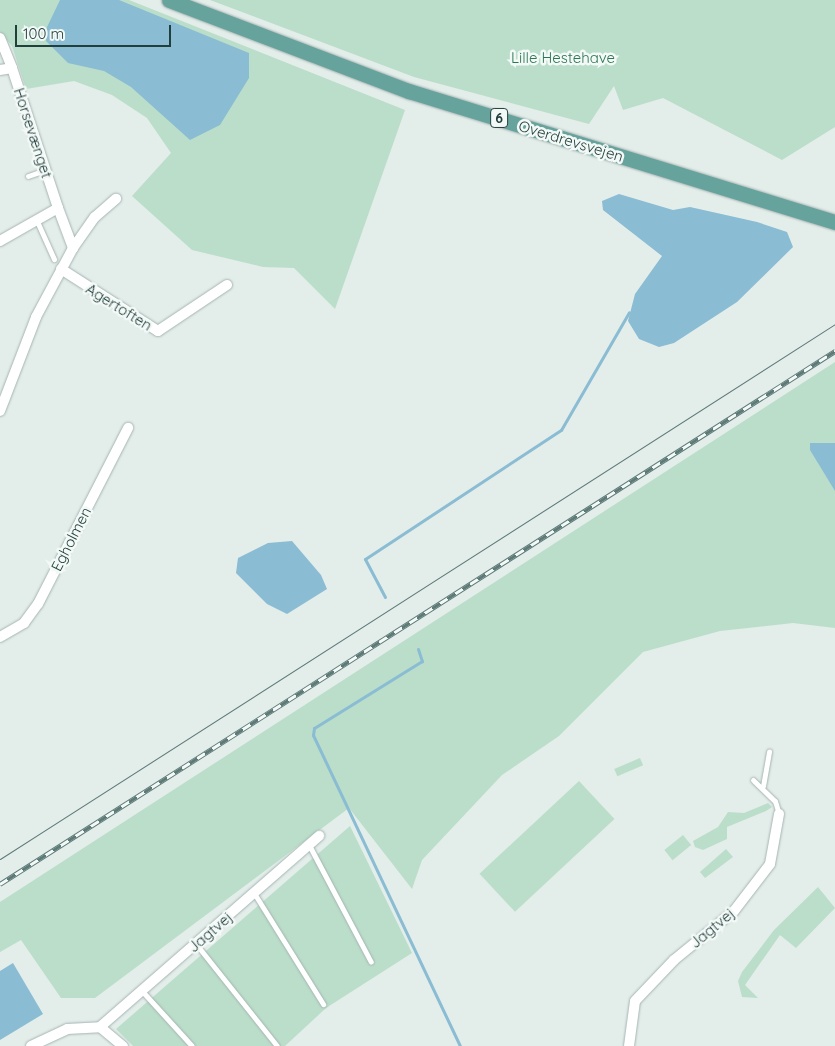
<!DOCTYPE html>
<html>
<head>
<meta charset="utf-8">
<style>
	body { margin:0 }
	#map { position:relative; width:835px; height:1046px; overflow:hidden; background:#e3edea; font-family:Quicksand,sans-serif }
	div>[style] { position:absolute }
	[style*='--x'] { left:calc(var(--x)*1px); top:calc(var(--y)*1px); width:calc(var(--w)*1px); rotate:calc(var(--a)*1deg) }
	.green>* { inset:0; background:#bbdeca; transform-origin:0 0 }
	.water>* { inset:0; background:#8abcd3 }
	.stream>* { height:3px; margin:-1.5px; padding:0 1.5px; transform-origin:1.5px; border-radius:1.5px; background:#8abcd3 }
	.roads { filter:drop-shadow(0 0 1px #a5b5b2) drop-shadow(0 0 1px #a5b5b2) }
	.service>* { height:5px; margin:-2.5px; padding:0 2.5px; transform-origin:2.5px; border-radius:2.5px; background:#fff }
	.minor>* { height:10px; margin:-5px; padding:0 5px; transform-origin:5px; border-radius:5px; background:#fff }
	.primary>* { height:15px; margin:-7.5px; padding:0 7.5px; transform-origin:7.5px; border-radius:7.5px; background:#67a39d }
	.tram>* { height:1px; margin:-0.5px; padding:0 0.5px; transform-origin:0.5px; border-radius:0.5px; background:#5d7a77 }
	.rail>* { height:5px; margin-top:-2.5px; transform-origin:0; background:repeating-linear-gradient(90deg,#f3f9f7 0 9px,#5d7a77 0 18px); box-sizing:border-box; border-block:1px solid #5d7a77 }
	span { translate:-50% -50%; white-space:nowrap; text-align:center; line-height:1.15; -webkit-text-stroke:5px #f3f9f7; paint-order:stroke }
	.shield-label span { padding:1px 4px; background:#f3f9f7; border:1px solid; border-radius:4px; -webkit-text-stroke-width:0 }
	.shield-label { font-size:14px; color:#223f3b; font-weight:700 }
	.park-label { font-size:15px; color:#2c7654 }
	.street-label { font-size:15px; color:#223f3b }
	.scale { position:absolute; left:15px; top:25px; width:156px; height:22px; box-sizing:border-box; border:2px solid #223f3b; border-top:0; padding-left:6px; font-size:15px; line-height:18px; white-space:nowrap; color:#223f3b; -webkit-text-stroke:4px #f3f9f7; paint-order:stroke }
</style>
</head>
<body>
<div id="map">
	<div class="green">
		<div style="clip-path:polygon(0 0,129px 0,405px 110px,335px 309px,294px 268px,263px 267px,192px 250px,132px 196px,171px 153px,147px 118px,112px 95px,74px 81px,26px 89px,12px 46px,0 32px)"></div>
		<div style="clip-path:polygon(210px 0,835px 0,835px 127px,782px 160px,663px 98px,623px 110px,614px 86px,589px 124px,414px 77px)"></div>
		<div style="clip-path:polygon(835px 362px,835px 628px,793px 623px,720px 631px,643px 652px,559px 736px,502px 775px,422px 860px,412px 889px,349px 808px,95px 998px,61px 998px,21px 940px,0 952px,0 902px)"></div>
		<div style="left:640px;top:758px;width:8px;height:28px;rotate:67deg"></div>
		<div style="left:579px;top:781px;width:52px;height:136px;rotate:47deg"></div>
		<div style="clip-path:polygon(768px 803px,772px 807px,766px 811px,727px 827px,727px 839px,703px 850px,695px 847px,693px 841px,718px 827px,728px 812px,744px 813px)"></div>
		<div style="clip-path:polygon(350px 826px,412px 953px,326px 1008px,285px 1046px,133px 1046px,116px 1029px)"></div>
		<div style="left:683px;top:835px;width:13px;height:24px;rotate:51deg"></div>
		<div style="clip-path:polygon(726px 849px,733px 857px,705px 878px,700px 872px)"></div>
		<div style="clip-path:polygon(818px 887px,835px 908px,796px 948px,780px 935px,745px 985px,758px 998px,742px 997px,738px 981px,742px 972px,774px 930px)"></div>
	</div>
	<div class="water">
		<div style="clip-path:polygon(60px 0,119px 0,249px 53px,249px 78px,220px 125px,190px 140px,131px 87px,104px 71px,68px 63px,46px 41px,47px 27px)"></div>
		<div style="clip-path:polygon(619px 194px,673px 210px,690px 207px,757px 222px,787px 232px,793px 247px,737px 302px,674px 343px,659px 347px,639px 339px,628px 321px,635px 294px,662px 256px,603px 210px,602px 201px)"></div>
		<div style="clip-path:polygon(810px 443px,835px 443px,835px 491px,810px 450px)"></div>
		<div style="clip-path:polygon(292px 541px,321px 575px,327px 589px,287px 614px,267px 604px,236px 573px,238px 558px,268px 543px)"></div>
		<div style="clip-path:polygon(13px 963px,43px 1014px,0 1040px,0 971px)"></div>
	</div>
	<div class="stream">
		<div style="--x:385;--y:597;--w:43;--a:-117.8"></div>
		<div style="--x:365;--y:559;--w:235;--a:-33.4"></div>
		<div style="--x:561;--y:430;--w:136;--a:-60"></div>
		<div style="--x:418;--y:649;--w:13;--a:72"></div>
		<div style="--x:422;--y:661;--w:127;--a:148.2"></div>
		<div style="--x:314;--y:728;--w:7;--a:98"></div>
		<div style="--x:313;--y:735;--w:344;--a:64.7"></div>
	</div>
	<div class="roads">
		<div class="service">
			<div style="--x:28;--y:176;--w:18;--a:-19"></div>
			<div style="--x:36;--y:219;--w:44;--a:65.8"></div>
			<div style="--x:753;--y:780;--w:30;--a:44"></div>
			<div style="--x:775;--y:801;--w:14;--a:73"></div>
			<div style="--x:763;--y:786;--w:35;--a:-80"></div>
			<div style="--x:309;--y:845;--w:132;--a:62.1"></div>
			<div style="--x:254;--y:893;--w:131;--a:58.1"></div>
			<div style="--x:196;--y:944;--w:130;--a:51.5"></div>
			<div style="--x:142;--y:991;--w:74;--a:47.7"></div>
		</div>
		<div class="minor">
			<div style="--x:0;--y:38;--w:32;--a:68"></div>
			<div style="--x:0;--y:70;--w:12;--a:-9"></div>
			<div style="--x:12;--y:68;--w:147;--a:71.8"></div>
			<div style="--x:58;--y:208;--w:67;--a:150.4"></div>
			<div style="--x:58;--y:208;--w:43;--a:69.4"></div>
			<div style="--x:61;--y:269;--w:115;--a:32.6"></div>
			<div style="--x:158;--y:331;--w:83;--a:-33.7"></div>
			<div style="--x:0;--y:411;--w:101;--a:-69"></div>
			<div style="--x:36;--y:317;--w:78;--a:-61.8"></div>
			<div style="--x:73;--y:248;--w:38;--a:-55"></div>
			<div style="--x:95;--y:217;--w:28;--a:-41"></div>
			<div style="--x:0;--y:637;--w:28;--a:-30"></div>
			<div style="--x:24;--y:623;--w:24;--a:-54"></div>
			<div style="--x:38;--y:604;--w:198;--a:-62.9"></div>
			<div style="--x:100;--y:1027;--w:30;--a:40"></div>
			<div style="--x:31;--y:1046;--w:40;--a:-25"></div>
			<div style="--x:67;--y:1029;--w:33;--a:-3"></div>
			<div style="--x:100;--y:1027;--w:291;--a:-41.1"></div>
			<div style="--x:629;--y:1046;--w:45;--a:-82.4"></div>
			<div style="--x:635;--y:1001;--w:57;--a:-46.4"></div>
			<div style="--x:674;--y:960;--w:77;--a:-39.2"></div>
			<div style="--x:734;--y:911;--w:59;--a:-52.5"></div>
			<div style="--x:770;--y:864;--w:51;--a:-79.8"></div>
		</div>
		<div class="primary">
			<div style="--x:169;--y:0;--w:257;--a:20.8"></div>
			<div style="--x:409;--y:91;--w:446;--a:17.1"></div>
		</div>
	</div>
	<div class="tram">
		<div style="--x:0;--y:859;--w:992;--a:-32.65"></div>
	</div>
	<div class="rail">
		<div style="--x:0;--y:884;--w:991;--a:-32.55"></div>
	</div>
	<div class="shield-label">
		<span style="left:499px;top:118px">6</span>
	</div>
	<div class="park-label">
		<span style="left:563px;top:58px">Lille Hestehave</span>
	</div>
	<div class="street-label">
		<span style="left:33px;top:133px;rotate:72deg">Horsevænget</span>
		<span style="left:571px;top:141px;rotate:17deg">Overdrevsvejen</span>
		<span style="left:119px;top:307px;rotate:32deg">Agertoften</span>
		<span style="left:71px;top:539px;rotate:-63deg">Egholmen</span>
		<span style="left:712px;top:928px;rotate:-40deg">Jagtvej</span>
		<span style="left:210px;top:932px;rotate:-41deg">Jagtvej</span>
	</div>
	<div class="scale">100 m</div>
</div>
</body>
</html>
